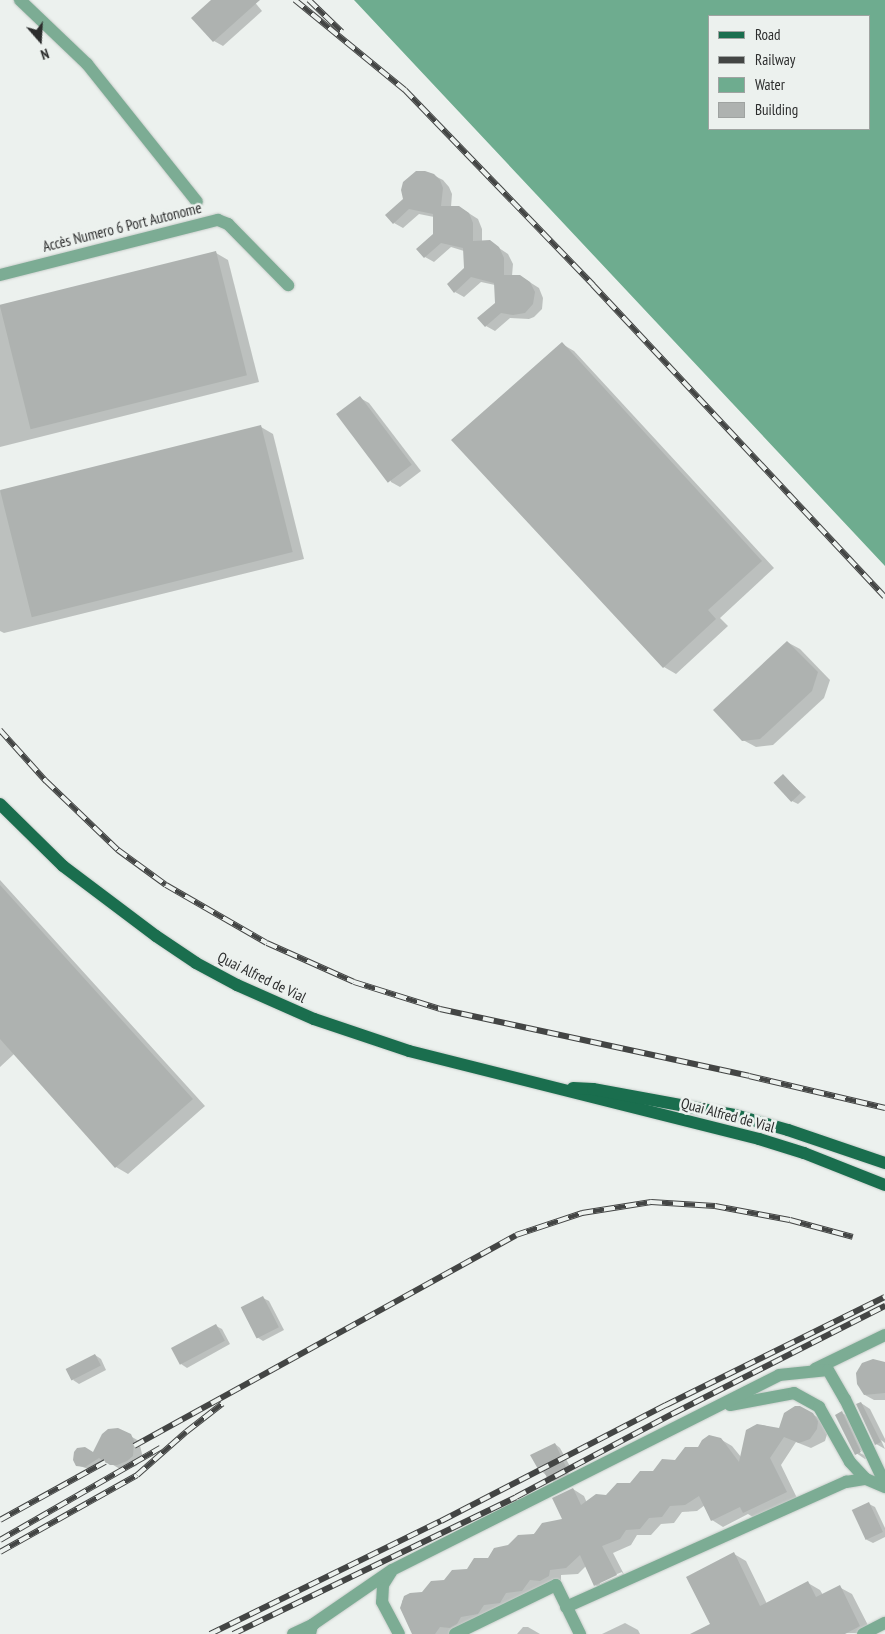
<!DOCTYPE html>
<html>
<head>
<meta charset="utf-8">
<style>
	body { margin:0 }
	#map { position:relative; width:885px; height:1634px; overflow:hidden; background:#ecf1ee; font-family:"PT Sans Narrow",sans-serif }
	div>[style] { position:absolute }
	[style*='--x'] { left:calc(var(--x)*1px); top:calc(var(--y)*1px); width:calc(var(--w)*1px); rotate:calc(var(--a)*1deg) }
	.water>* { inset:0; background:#6eac8f }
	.shadow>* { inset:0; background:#0003 }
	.building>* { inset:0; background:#aeb2b0; transform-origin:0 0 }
	.roads { filter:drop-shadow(0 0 1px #c9cecb) drop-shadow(0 0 1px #c9cecb) }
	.minor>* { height:12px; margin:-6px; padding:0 6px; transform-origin:6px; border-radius:6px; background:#7cac94 }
	.major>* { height:12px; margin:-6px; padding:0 6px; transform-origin:6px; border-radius:6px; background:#1a6e4e }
	.rail>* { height:5.5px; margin-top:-2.75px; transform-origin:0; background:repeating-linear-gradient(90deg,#ecf1ee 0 11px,#434544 0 22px); box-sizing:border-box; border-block:1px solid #434544 }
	span { translate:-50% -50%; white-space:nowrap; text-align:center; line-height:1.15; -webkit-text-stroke:5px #ecf1ee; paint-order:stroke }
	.street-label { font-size:15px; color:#2c2d2d }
	.legend { position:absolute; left:708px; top:15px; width:162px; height:115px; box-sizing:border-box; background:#ecf1ee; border:1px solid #9fa3a1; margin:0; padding:6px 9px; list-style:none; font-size:15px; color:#2c2d2d }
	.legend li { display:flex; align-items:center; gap:10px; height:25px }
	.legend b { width:25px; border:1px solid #9fa3a1 }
	.north { position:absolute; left:15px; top:15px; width:50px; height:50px; -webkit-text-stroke:4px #ecf1ee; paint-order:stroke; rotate:161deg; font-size:14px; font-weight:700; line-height:20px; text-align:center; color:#2c2d2d }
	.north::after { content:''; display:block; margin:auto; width:18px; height:22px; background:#2c2d2d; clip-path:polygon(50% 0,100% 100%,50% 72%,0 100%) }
</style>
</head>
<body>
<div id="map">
	<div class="water">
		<div style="clip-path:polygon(evenodd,354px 0,885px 0,885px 566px,354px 0,709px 16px,869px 16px,869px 129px,709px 129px,709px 16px)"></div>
	</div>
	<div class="shadow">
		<div style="clip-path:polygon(213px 0,253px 0,262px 11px,223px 46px,214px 41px)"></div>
		<div style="clip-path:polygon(417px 172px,433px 175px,443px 180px,449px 187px,452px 194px,451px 207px,459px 207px,478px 219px,482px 229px,482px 242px,490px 242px,508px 254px,513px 264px,512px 276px,520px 276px,539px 288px,543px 298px,542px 309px,534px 317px,529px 319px,510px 318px,495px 331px,486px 326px,496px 303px,495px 285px,481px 282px,464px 297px,455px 292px,465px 269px,464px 251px,451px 247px,434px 262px,425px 257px,435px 234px,434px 217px,419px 214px,403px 228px,394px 223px,404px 200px,405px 183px)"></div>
		<div style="clip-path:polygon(216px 253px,228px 260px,259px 382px,0 447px,0 307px)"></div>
		<div style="clip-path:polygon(562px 344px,574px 351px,774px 568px,720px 618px,728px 626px,676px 674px,664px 667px,453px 440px)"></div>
		<div style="clip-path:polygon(360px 398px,369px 403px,421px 471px,400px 487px,391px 482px)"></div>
		<div style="clip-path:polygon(261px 427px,273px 434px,304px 559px,4px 633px,0 631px,0 491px)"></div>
		<div style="clip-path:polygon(787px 642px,800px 649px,830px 680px,824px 698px,773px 745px,756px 747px,743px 740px)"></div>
		<div style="clip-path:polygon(783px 776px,806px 797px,798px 804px,792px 801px)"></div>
		<div style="clip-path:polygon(0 880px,205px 1106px,128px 1174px,116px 1167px,14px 1054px,0 1067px)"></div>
		<div style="clip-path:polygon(263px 1298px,269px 1301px,284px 1330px,263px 1341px,257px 1337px,242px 1309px)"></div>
		<div style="clip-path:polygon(216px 1326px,222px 1329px,230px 1344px,187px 1368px,181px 1364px)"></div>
		<div style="clip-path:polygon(95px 1355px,101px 1359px,106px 1370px,79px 1384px,73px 1380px)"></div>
		<div style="clip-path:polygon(885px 1364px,885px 1400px,874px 1400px,865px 1395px)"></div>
		<div style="clip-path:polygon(861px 1403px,870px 1409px,885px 1439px,885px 1443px,881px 1440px,885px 1449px,876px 1444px)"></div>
		<div style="clip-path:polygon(evenodd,800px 1407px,824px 1421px,829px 1428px,825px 1441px,811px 1448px,796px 1442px,781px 1465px,797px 1498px,756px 1519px,748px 1514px,723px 1527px,712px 1520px,705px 1505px,697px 1511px,682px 1512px,674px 1523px,661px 1524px,651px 1535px,637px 1535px,631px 1545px,613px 1553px,628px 1582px,606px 1591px,595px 1585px,586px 1566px,578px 1574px,561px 1575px,561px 1582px,450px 1634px,414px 1634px,402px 1608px,402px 1601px,410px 1594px,422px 1594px,489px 1559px,508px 1546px,564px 1520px,573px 1489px,584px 1496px,587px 1503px,607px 1497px,720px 1439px,732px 1446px,741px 1457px,752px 1427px,763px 1425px,780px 1430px,800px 1407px,622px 1572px,623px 1574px,600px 1584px,600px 1581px,622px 1572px)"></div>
		<div style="clip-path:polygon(842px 1413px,851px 1418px,868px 1455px,860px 1450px,860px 1453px,868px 1457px,865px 1459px,856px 1453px)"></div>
		<div style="clip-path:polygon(118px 1429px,139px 1441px,142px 1454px,141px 1461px,136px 1466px,127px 1469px,120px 1469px,108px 1462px,94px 1471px,77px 1465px,93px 1454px)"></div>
		<div style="clip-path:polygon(555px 1444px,560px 1448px,572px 1470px,568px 1472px,570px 1477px,556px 1484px,538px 1468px)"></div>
		<div style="clip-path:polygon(869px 1504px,875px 1507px,885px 1528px,885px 1537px,873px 1543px,867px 1540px)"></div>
		<div style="clip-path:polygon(734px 1554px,746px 1561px,767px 1604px,808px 1583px,820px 1590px,823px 1595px,839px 1587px,852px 1594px,872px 1633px,692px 1634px,711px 1624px)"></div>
		<div style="clip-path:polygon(625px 1623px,638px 1630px,640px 1634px,602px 1634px)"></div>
		<div style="clip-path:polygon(523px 1627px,528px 1627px,540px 1634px,517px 1634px)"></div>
	</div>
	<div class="building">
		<div style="clip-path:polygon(211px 0,260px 0,213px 42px,191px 18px)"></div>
		<div style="clip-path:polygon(416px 171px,425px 171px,434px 174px,440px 180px,443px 188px,441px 206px,459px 206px,469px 213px,473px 223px,473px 241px,490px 240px,499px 247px,504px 258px,504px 275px,520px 275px,530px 282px,535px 292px,533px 304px,525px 313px,513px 315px,501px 313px,485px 327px,477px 318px,495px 303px,494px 283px,471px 277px,454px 293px,447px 284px,464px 268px,463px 248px,441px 243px,424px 258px,416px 249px,433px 234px,433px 214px,409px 209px,393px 224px,385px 215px,403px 199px,401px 190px,403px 182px)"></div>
		<div style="left:216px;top:251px;width:128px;height:223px;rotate:76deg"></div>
		<div style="clip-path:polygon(562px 342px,762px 561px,708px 610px,716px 619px,663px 668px,451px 440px)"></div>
		<div style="left:360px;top:396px;width:86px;height:30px;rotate:53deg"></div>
		<div style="left:261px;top:425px;width:131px;height:269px;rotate:76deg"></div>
		<div style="clip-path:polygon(787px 641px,818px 672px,812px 691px,760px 739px,742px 741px,713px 710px)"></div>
		<div style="left:783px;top:774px;width:26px;height:13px;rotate:47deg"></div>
		<div style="clip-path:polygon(0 885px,193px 1099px,115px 1168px,0 1039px)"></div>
		<div style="left:263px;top:1296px;width:35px;height:25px;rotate:63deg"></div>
		<div style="left:216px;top:1324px;width:19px;height:51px;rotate:62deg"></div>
		<div style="left:95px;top:1354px;width:13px;height:33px;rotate:63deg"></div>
		<div style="clip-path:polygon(873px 1359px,885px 1362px,885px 1393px,864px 1395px,857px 1384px,856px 1373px,862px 1363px)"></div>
		<div style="clip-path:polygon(861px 1402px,881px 1442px,875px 1445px,856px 1404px)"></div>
		<div style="clip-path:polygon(795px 1406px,800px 1406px,813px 1413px,818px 1421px,817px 1429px,810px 1439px,799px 1443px,784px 1437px,770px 1458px,787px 1492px,743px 1513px,740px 1507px,711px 1521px,699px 1496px,685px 1505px,670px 1506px,662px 1517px,649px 1518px,640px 1529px,626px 1530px,620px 1539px,602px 1546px,617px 1575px,594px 1586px,580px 1555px,566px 1568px,550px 1570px,549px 1576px,540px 1581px,530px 1580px,522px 1591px,506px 1593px,500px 1603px,484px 1605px,478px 1614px,461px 1617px,457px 1624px,450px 1628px,440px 1627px,435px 1634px,412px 1634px,400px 1608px,404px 1596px,410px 1593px,422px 1592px,431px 1581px,444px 1580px,452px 1570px,467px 1569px,474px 1558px,488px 1558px,494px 1548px,508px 1545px,518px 1535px,534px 1534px,542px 1523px,562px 1519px,552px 1498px,573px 1488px,581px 1505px,596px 1494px,606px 1495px,617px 1483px,630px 1483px,640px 1471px,653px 1471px,662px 1459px,675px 1460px,685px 1447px,698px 1447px,702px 1440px,709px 1435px,721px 1438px,739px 1462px,746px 1430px,757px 1424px,779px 1428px,784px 1413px)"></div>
		<div style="clip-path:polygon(842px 1411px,861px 1452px,855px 1455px,835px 1415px)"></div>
		<div style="clip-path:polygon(118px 1428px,131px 1434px,134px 1441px,133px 1456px,127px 1461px,117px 1465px,110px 1465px,99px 1458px,85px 1467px,76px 1466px,73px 1460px,74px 1452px,77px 1448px,85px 1447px,93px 1452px,102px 1434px,108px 1429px)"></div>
		<div style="clip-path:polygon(555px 1443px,566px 1467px,563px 1469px,565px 1474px,549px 1482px,542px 1467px,538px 1469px,530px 1455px)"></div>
		<div style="left:869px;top:1502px;width:33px;height:19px;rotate:65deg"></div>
		<div style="clip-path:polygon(734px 1552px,760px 1606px,808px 1581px,816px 1597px,840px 1585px,860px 1626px,845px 1634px,690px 1634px,710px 1624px,686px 1577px)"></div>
	</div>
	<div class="roads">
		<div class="minor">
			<div style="--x:20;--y:0;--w:93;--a:43.7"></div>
			<div style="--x:87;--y:64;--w:176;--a:51.4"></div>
			<div style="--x:0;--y:275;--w:225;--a:-14.2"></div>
			<div style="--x:218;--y:220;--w:11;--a:22"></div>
			<div style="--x:228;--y:224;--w:86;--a:45.5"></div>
			<div style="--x:815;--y:1369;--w:78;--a:-25.9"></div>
			<div style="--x:730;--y:1405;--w:65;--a:-10.6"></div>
			<div style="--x:794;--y:1393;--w:29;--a:29"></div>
			<div style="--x:819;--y:1407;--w:63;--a:60.6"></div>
			<div style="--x:850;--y:1462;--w:23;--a:47"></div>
			<div style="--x:391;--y:1572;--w:15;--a:122"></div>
			<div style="--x:383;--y:1585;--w:17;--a:93"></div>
			<div style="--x:382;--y:1602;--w:36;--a:62"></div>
			<div style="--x:566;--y:1607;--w:307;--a:-24.1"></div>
			<div style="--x:846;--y:1482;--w:20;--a:-9"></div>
			<div style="--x:866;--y:1479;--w:21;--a:23"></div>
			<div style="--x:293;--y:1634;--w:23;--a:-25"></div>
			<div style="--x:310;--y:1634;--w:9;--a:-77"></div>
			<div style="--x:312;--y:1625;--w:97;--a:-34.5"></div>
			<div style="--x:392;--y:1570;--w:433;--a:-26.7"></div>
			<div style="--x:779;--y:1375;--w:49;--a:-5.8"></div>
			<div style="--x:828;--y:1370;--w:34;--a:60"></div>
			<div style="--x:845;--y:1399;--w:94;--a:64.8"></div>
			<div style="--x:455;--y:1634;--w:112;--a:-25.9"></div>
			<div style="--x:556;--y:1585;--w:55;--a:63.9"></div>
			<div style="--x:863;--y:1634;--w:25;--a:-27"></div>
		</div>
		<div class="major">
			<div style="--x:0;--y:804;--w:88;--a:44.5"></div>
			<div style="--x:63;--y:866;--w:116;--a:37"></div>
			<div style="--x:156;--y:936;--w:48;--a:34"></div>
			<div style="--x:196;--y:963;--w:47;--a:28.2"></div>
			<div style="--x:237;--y:985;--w:84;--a:23.8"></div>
			<div style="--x:314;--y:1019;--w:100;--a:18.6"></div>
			<div style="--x:409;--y:1051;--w:361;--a:14.1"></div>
			<div style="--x:759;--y:1139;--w:47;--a:17.3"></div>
			<div style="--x:804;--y:1153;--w:87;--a:21.6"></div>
			<div style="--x:573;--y:1088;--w:20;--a:3"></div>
			<div style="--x:593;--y:1089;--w:144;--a:10.4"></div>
			<div style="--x:735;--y:1115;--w:55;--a:15.8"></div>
			<div style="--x:788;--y:1130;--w:102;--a:18.8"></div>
		</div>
	</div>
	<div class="rail">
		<div style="--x:295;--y:0;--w:142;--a:39.3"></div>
		<div style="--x:405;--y:90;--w:271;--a:46"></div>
		<div style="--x:593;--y:285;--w:427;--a:46.9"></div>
		<div style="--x:309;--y:0;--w:46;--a:44.1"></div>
		<div style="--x:0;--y:730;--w:69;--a:48"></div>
		<div style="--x:46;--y:781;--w:100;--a:43.8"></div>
		<div style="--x:118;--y:850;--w:59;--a:36.1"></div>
		<div style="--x:166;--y:885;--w:116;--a:29.9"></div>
		<div style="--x:267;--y:943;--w:95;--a:24.1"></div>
		<div style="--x:354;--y:982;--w:90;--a:17.4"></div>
		<div style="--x:440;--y:1009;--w:316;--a:12.2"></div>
		<div style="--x:749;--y:1076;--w:140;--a:13.2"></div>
		<div style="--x:134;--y:1446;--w:436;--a:-28.9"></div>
		<div style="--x:516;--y:1235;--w:70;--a:-18.4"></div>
		<div style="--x:582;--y:1213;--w:70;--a:-9.1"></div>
		<div style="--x:651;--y:1202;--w:64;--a:3.6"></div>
		<div style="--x:715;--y:1206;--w:76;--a:10.6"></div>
		<div style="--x:790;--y:1220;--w:65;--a:15.1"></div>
		<div style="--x:0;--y:1520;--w:120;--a:-28.9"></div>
		<div style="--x:0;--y:1540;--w:185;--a:-29.9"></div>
		<div style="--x:0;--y:1552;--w:157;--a:-29.3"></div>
		<div style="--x:137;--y:1475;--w:65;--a:-41.3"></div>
		<div style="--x:186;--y:1432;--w:46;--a:-37.9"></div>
		<div style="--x:210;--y:1634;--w:257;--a:-26.1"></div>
		<div style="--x:441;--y:1521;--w:253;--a:-27.3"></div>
		<div style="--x:666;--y:1405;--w:244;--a:-26.3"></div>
		<div style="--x:233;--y:1634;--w:314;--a:-25.8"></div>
		<div style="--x:516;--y:1497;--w:179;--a:-28"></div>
		<div style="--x:674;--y:1413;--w:237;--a:-26.9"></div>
	</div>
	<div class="street-label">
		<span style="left:122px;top:227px;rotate:-14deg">Accès Numero 6 Port Autonome</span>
		<span style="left:262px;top:977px;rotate:26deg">Quai Alfred de Vial</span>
		<span style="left:728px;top:1115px;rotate:15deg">Quai Alfred de Vial</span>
	</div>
	<ul class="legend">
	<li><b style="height:6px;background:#1a6e4e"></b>Road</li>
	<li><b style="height:6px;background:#434544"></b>Railway</li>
	<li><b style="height:14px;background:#6eac8f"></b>Water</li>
	<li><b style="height:14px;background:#aeb2b0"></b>Building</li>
	</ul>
	<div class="north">N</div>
</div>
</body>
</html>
